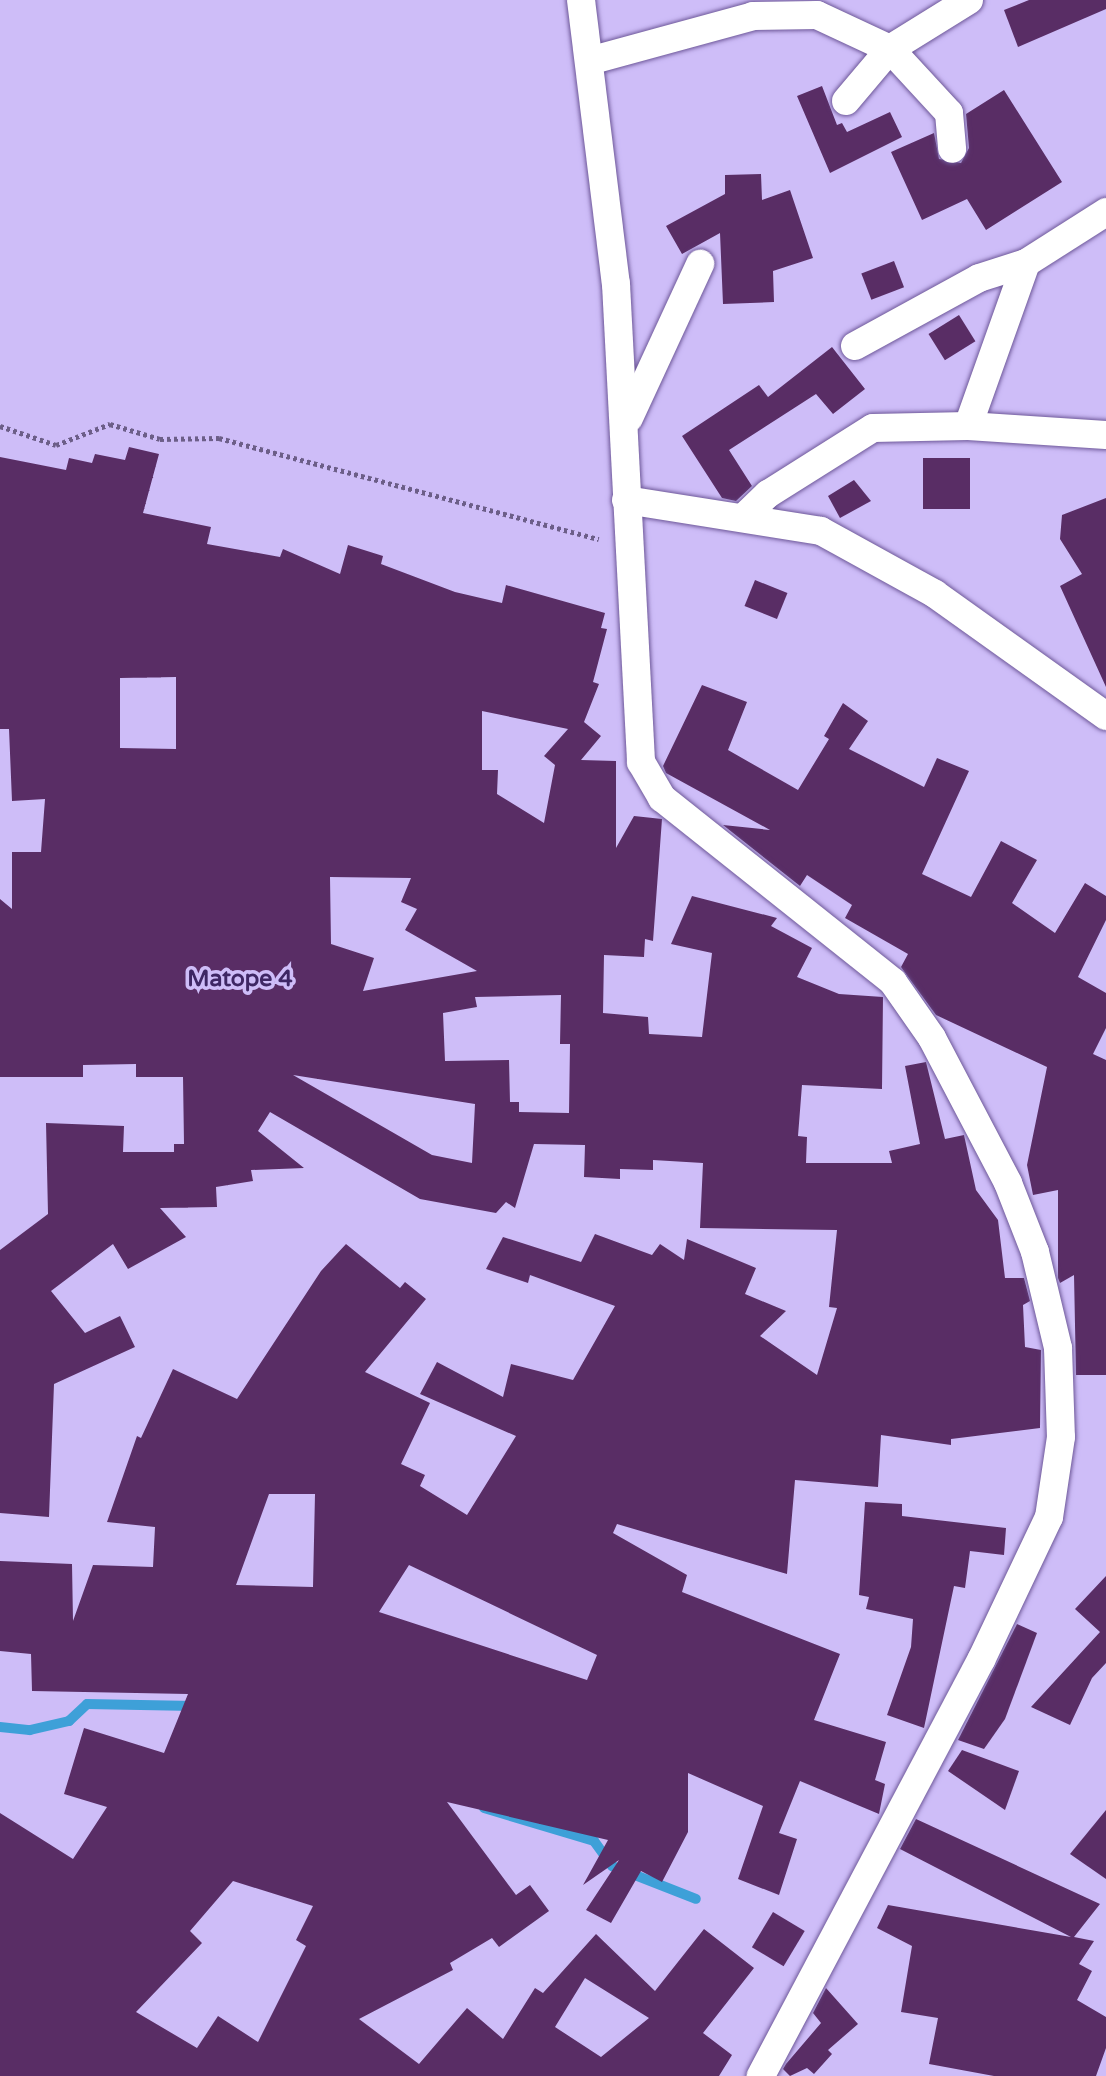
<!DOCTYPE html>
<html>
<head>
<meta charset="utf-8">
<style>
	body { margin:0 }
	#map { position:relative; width:1106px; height:2076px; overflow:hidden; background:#cebdf8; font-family:"Varela Round",sans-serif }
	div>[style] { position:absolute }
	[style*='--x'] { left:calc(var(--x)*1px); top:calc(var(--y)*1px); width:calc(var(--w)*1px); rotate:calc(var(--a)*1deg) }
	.stream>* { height:10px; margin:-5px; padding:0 5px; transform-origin:5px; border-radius:5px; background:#3ea0d8 }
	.building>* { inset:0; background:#592d65; transform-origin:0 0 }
	.path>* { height:4.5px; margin-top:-2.25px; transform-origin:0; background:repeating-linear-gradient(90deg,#6c5e88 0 3.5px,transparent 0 7px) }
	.roads { filter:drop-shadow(0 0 2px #6e5899) drop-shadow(0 0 2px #6e5899) }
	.minor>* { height:28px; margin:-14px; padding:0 14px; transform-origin:14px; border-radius:14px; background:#fff }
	span { translate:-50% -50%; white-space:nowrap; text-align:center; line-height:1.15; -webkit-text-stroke:7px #cebdf8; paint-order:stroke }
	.quarter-label { font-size:23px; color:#3e2764; font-weight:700 }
</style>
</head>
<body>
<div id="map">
	<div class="stream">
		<div style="--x:0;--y:1727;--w:30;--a:6"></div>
		<div style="--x:30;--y:1730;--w:40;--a:-13"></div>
		<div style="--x:69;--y:1721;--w:25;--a:-43"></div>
		<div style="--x:87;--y:1704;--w:107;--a:1.1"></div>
		<div style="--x:484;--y:1808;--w:115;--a:16.7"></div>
		<div style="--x:594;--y:1841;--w:31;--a:54"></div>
		<div style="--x:612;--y:1866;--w:90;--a:21.4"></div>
	</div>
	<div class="building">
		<div style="clip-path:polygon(1029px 0,1106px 0,1106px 9px,1018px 47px,1004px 10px)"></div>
		<div style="clip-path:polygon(822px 86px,837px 125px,842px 123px,847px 132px,890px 112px,902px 137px,830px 173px,797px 96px)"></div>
		<div style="clip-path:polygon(1004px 90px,1062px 182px,986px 230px,967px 199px,922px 220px,891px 152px,934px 133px,939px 159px,961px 163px,969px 148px,966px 114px)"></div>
		<div style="clip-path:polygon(761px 174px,762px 200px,790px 190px,813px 258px,773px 271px,774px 302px,723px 304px,720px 233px,682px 254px,666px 226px,725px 194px,725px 175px)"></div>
		<div style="left:894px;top:261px;width:28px;height:35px;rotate:69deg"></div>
		<div style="left:959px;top:315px;width:31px;height:36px;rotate:58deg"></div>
		<div style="clip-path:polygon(832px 347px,865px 389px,833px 414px,816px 394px,729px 450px,752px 486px,736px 501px,722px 498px,682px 436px,759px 385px,768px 397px)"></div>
		<div style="clip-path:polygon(evenodd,129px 447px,159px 454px,143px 513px,211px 527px,207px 544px,280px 557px,283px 549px,340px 574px,348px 545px,383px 556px,381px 564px,455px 592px,502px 603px,506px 585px,605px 613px,601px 628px,607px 629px,593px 682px,599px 684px,584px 722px,601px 736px,581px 760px,616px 761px,616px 848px,634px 816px,662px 819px,653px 941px,645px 939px,644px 957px,604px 955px,603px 1013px,648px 1017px,649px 1034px,702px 1037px,712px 953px,671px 944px,692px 896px,777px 918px,771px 926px,812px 948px,797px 977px,839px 994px,883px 997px,882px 1089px,802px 1085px,798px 1136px,807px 1137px,806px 1163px,892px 1163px,889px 1151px,920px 1144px,905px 1066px,926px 1062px,945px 1139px,964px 1135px,976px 1190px,998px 1220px,1005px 1278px,1024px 1278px,1030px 1301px,1023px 1305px,1025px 1347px,1041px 1350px,1040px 1428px,951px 1439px,951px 1445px,881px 1435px,878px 1487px,795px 1480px,787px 1574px,617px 1524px,613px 1533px,687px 1575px,682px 1592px,840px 1654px,814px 1720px,886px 1742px,875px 1780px,885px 1784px,879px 1814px,800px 1781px,779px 1833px,797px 1839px,779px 1895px,738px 1879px,763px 1806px,688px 1773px,688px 1832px,662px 1882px,641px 1871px,611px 1923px,586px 1910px,619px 1860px,583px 1885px,608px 1840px,447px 1802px,516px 1895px,530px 1885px,549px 1911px,499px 1947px,492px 1938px,450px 1963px,453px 1970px,359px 2019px,419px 2064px,467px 2008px,503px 2039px,535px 1988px,543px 1993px,596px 1934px,655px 1991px,704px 1929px,754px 1968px,703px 2033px,732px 2055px,719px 2076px,0 2076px,0 1813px,73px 1859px,107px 1807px,64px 1794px,84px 1728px,164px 1753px,188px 1694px,32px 1691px,31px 1654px,0 1651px,0 1561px,72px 1564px,73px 1621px,93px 1565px,153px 1567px,155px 1527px,107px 1522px,137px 1436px,141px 1438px,173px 1369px,237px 1399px,321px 1271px,346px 1244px,400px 1288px,405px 1282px,426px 1299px,365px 1372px,430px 1403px,401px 1464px,425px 1475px,420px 1486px,467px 1515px,516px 1436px,420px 1394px,437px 1362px,503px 1397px,511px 1364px,573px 1380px,615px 1306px,530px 1275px,528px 1283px,486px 1269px,503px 1237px,581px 1262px,595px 1234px,652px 1255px,660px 1244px,684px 1260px,687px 1239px,756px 1268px,745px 1294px,786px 1311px,760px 1336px,817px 1375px,837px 1308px,829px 1307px,837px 1230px,700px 1228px,703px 1163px,653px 1160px,653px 1170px,620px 1169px,620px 1179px,584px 1177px,585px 1145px,534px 1144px,515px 1208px,506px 1202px,496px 1213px,420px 1199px,270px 1112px,258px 1131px,304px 1168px,251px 1170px,253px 1181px,216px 1187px,217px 1207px,160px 1208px,186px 1237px,128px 1269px,113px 1244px,51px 1291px,85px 1333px,120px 1316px,135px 1347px,54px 1384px,49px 1517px,0 1513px,0 1250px,48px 1214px,46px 1123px,124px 1126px,123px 1152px,174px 1152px,174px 1144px,184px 1144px,183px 1077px,136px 1077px,136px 1064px,83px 1065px,83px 1077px,0 1077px,0 899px,12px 909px,12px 852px,41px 852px,45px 799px,12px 801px,9px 729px,0 729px,0 457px,66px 470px,69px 458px,92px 463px,95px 454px,125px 460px,129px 447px,176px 677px,176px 749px,120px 748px,120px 678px,176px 677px,129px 447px,482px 711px,568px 729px,544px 756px,555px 765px,544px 823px,497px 794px,498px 770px,482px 770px,482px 711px,129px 447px,330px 877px,411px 878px,401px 902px,417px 909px,405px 930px,477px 971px,363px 991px,374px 958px,331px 944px,330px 877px,129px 447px,561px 995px,560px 1044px,570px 1044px,569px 1113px,519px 1112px,519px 1102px,510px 1102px,509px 1060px,445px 1061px,443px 1013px,477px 1007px,475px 997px,561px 995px,129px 447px,293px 1075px,475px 1104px,472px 1163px,432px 1155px,293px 1075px,129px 447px,269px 1494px,315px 1494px,313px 1587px,236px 1585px,269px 1494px,129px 447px,409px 1565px,597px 1655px,587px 1680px,379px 1612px,409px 1565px,129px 447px,233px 1881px,313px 1906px,296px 1940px,306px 1946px,258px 2042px,218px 2016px,197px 2048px,136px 2012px,202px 1943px,190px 1931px,233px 1881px,129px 447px,585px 1978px,649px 2018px,601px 2057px,555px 2027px,585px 1978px)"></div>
		<div style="left:923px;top:458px;width:47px;height:51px"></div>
		<div style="clip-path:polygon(854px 480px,871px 501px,840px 518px,828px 496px)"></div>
		<div style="clip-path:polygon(1106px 498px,1106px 687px,1060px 586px,1082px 574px,1060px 539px,1062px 515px)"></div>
		<div style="left:755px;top:580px;width:35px;height:28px;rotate:22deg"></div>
		<div style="clip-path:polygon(702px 685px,747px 702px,728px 750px,798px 790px,829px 739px,824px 736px,843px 703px,868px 721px,849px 749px,924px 787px,937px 758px,969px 771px,922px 874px,971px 897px,1001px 841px,1037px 860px,1012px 903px,1055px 933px,1085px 883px,1106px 896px,1106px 920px,1078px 977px,1106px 993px,1106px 1028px,1093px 1054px,1106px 1060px,1106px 1375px,1076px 1375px,1074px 1275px,1060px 1283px,1058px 1278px,1058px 1190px,1033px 1195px,1027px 1165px,1047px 1067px,936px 1015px,901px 967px,908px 954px,845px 918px,852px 905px,807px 875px,800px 886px,723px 825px,770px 830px,666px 773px,663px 766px)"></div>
		<div style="clip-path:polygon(865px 1502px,902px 1504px,902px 1516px,1006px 1528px,1004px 1555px,970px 1551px,965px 1588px,954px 1586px,924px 1728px,887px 1715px,911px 1647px,913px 1619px,866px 1609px,869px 1597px,859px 1595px)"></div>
		<div style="clip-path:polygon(1106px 1576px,1106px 1663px,1092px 1678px,1070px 1725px,1031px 1707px,1100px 1632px,1075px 1609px)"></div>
		<div style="clip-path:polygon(1017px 1624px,1037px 1633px,1005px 1719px,984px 1749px,958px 1740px)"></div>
		<div style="clip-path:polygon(962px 1750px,1019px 1771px,1005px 1810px,948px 1771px)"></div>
		<div style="clip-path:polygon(1106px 1810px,1106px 1879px,1070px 1854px)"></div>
		<div style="clip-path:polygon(916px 1819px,1100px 1904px,1074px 1937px,1094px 1941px,1079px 1964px,1092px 1971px,1077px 2000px,1106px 2017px,1106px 2048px,1096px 2076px,994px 2076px,929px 2064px,938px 2018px,901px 2012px,912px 1946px,877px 1928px,888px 1905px,1071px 1937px,900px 1849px)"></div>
		<div style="left:773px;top:1912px;width:37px;height:41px;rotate:31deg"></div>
		<div style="clip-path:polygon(826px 1988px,858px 2024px,828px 2050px,832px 2054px,814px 2074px,807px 2068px,790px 2076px,783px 2069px,786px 2064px,821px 2023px,813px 2013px)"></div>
	</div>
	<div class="path">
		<div style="--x:0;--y:426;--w:59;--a:18.7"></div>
		<div style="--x:56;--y:445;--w:58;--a:-21.3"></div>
		<div style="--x:110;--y:424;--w:52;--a:16.7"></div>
		<div style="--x:160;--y:439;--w:59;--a:-1"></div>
		<div style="--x:219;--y:438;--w:393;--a:14.9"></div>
	</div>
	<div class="roads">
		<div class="minor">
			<div style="--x:581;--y:0;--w:286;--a:83"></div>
			<div style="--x:616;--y:284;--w:479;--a:87"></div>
			<div style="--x:641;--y:762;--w:42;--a:59.7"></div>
			<div style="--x:662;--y:798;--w:295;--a:38.5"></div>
			<div style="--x:893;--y:982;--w:68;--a:55.1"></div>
			<div style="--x:932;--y:1038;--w:164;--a:62.3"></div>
			<div style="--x:1008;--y:1183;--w:74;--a:68.6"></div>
			<div style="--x:1035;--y:1252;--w:99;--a:76.5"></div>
			<div style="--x:1058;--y:1348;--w:89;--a:88.1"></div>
			<div style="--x:1061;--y:1437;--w:81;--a:98.5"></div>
			<div style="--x:1049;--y:1517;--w:158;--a:115.4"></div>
			<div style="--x:981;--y:1660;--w:471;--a:117.9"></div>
			<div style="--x:589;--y:61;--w:170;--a:-15.3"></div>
			<div style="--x:753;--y:16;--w:64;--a:-0.9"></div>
			<div style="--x:817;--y:15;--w:81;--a:25"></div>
			<div style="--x:890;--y:49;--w:93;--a:-31.8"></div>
			<div style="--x:846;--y:101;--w:68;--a:-49.8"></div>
			<div style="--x:890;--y:49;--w:87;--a:47.3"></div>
			<div style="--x:949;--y:113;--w:36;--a:85"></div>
			<div style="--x:855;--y:346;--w:141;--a:-28.7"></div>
			<div style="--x:979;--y:278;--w:49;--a:-17.7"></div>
			<div style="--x:629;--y:418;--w:170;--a:-65.2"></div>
			<div style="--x:968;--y:426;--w:173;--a:-70.4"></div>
			<div style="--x:1026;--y:263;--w:95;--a:-32.5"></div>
			<div style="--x:626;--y:500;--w:197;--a:9"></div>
			<div style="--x:821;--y:531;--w:130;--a:28.9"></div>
			<div style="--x:935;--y:594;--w:210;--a:35.5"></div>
			<div style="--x:745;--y:516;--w:32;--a:-44"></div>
			<div style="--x:768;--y:494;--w:124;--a:-32.2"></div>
			<div style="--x:873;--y:428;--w:95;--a:-1.2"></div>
			<div style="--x:968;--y:426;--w:138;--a:3.7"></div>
		</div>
	</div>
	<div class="quarter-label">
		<span style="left:240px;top:979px">Matope 4</span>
	</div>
</div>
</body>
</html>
